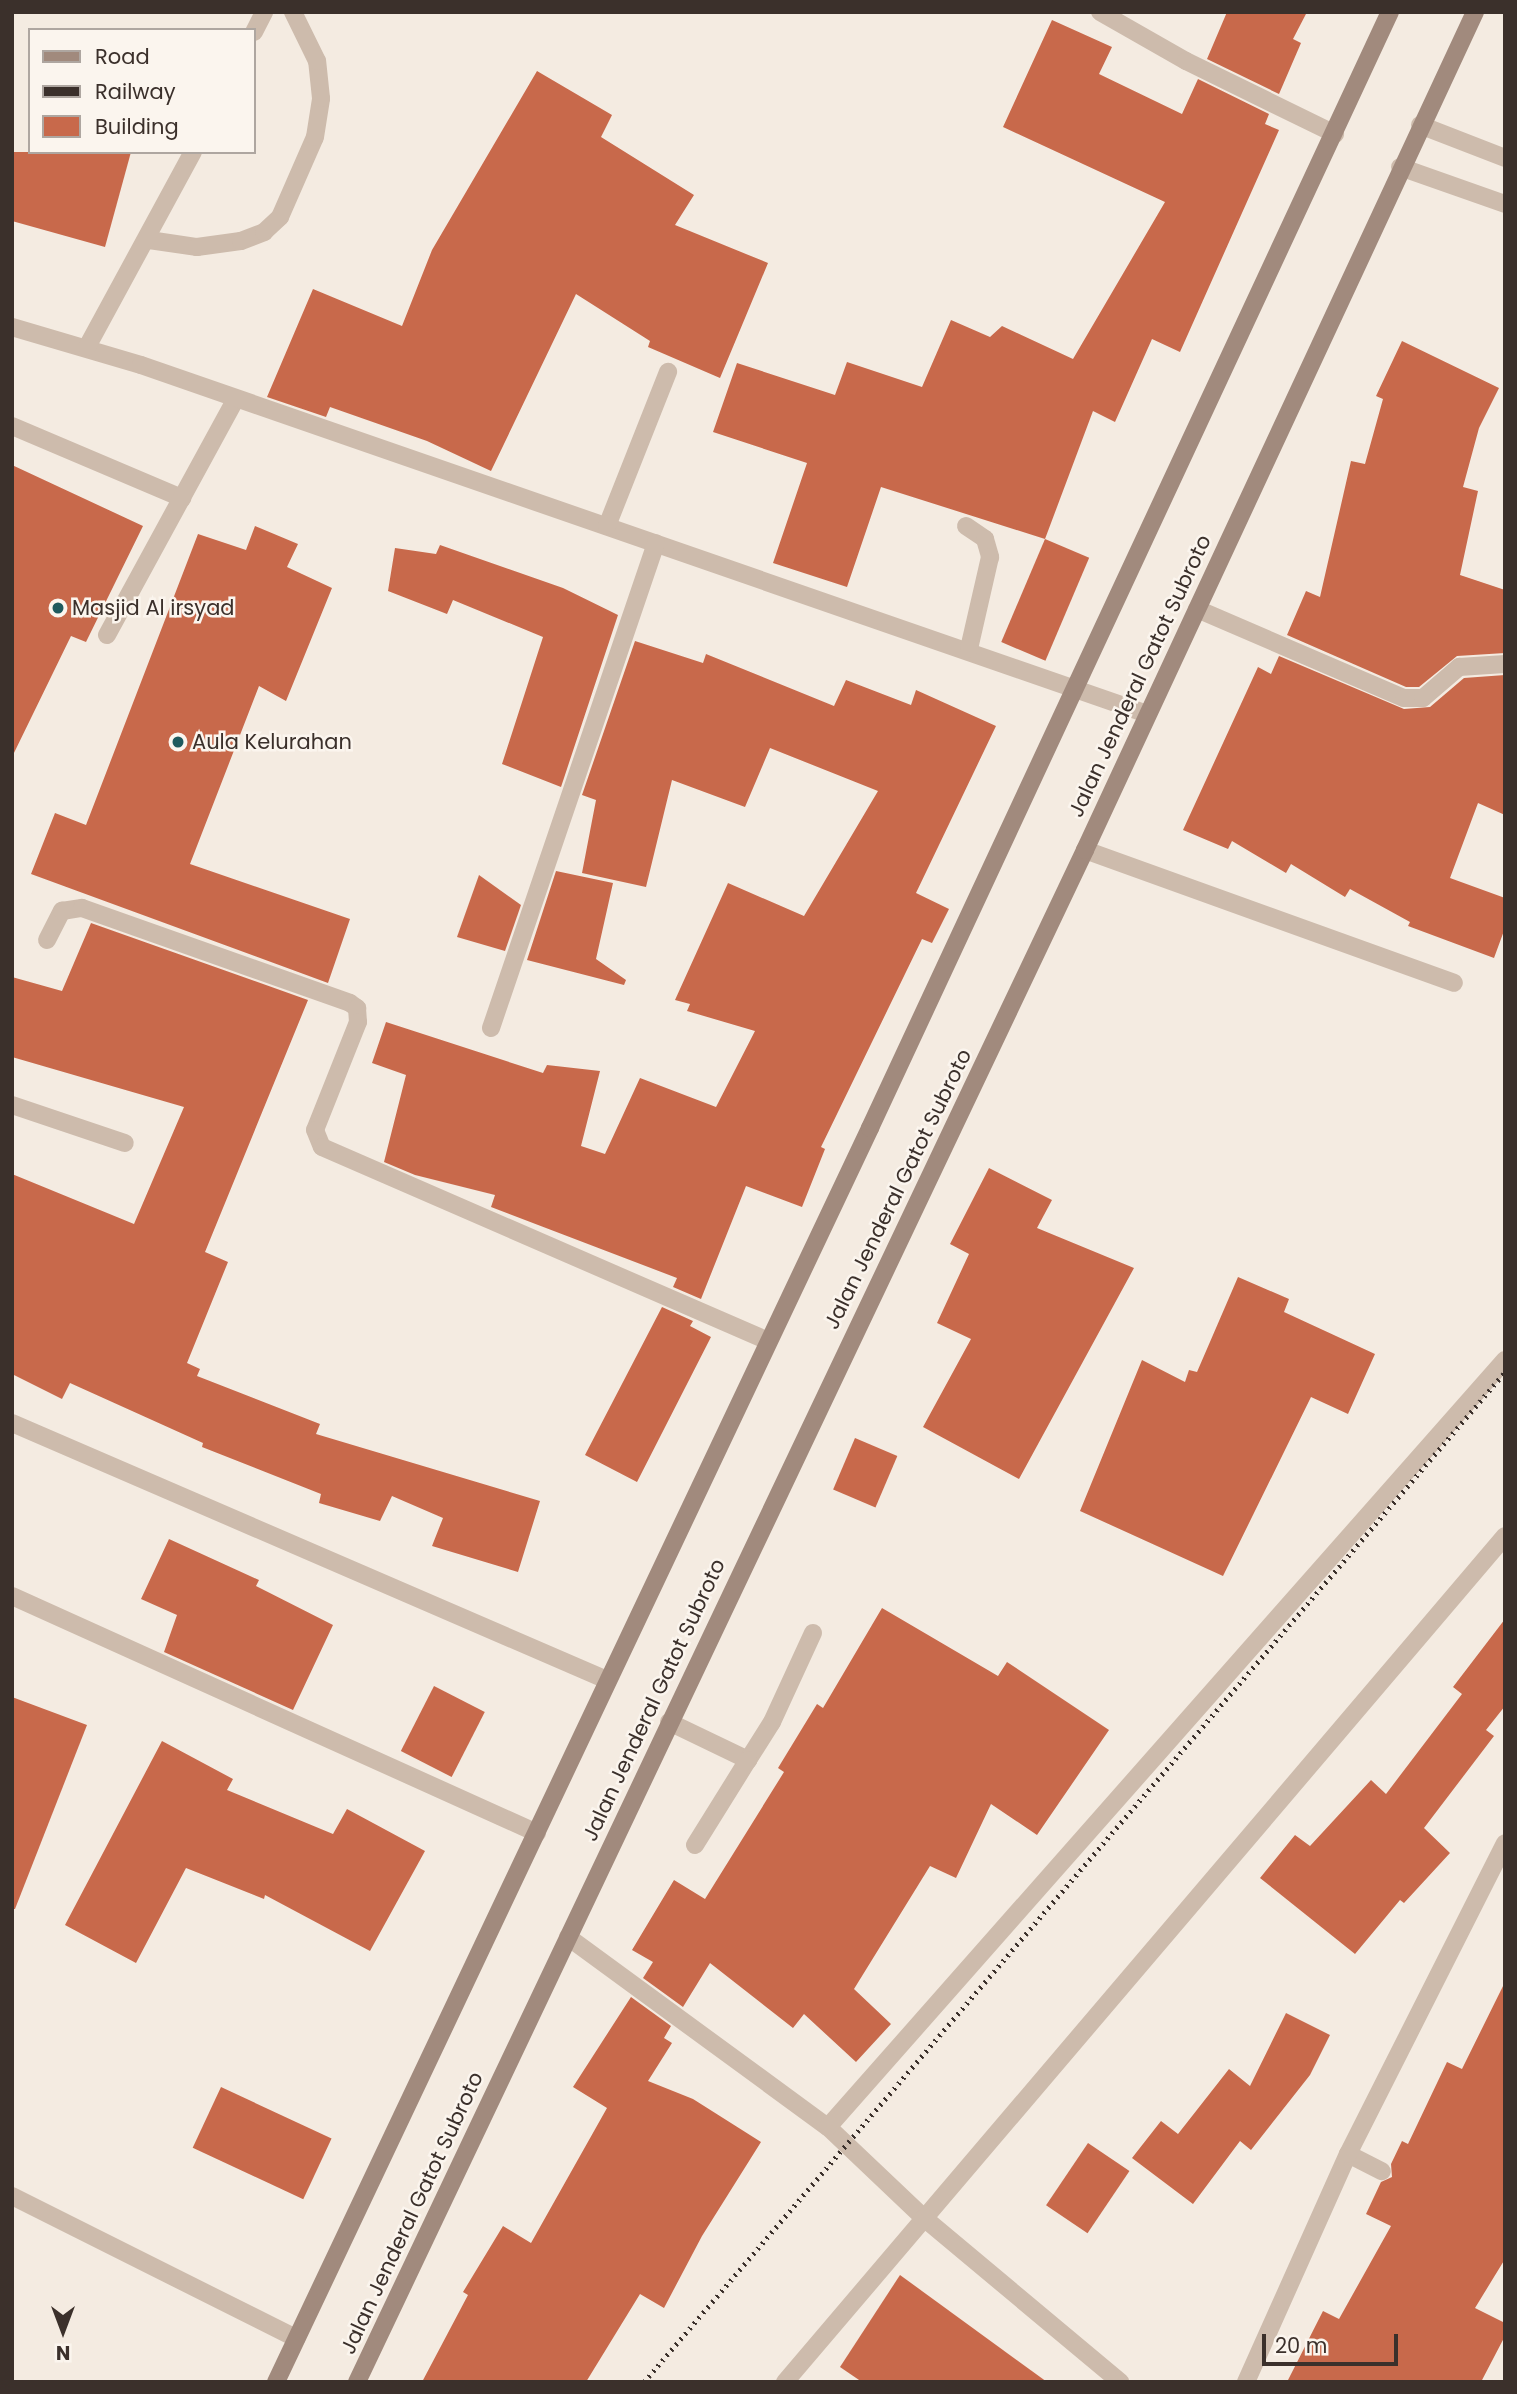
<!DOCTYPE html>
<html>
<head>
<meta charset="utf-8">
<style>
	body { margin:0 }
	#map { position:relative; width:1517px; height:2394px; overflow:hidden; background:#f4ebe1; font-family:Poppins,sans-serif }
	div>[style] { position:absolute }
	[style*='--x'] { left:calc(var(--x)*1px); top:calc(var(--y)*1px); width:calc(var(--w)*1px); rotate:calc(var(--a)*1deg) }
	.building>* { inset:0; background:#c8694b; transform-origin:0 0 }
	.lane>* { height:18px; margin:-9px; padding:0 9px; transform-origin:9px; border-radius:9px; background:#cdbbac }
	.street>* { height:18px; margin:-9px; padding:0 9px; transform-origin:9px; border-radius:9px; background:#cdbbac }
	.secondary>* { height:18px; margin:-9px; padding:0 9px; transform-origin:9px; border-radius:9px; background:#a18a7d }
	.rail>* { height:5px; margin-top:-2.5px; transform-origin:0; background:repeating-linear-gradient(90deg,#3b302b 0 2px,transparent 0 7px) }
	.dots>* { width:19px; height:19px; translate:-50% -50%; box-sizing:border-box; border:4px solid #fbf5ee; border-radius:50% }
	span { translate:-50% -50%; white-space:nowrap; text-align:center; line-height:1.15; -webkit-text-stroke:5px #fbf5ee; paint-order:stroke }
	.poi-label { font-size:21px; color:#3b302b }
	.left { translate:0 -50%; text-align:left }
	.street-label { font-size:21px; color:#3b302b }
	.frame { position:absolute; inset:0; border:14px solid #3b302b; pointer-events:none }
	.legend { position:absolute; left:28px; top:28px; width:228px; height:126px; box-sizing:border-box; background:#fbf5ee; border:2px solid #aea6a0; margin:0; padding:9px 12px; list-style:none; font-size:21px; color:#3b302b }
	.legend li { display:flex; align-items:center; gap:14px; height:35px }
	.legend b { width:35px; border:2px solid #aea6a0 }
	.north { position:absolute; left:28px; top:2296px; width:70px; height:70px; -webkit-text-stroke:5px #fbf5ee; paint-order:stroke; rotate:180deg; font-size:19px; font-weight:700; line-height:28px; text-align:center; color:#3b302b }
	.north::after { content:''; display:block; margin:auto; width:24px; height:32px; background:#3b302b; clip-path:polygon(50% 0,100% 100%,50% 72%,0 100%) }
	.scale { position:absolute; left:1262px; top:2334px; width:136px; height:32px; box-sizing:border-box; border:4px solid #3b302b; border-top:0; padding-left:9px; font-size:21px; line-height:24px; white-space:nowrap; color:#3b302b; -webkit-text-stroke:5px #fbf5ee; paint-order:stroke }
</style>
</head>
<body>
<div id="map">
	<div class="building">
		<div style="clip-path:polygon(1227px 12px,1307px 12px,1293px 39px,1301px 43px,1279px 94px,1207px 59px)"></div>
		<div style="clip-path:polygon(1052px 20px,1112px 47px,1099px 74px,1182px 114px,1198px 79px,1269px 114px,1265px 124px,1279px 130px,1180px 352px,1152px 339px,1115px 422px,1093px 411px,1045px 539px,881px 487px,847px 587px,773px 563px,807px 463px,713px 432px,737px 363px,835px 395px,847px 362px,922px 387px,951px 320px,990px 337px,1002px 326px,1073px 359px,1165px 202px,1003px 127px)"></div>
		<div style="clip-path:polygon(537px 71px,612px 115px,601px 137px,694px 195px,675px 225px,768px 263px,720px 378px,648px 347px,650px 341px,576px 294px,491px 471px,427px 441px,330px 407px,326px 417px,267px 397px,313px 289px,402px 326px,432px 250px)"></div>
		<div style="clip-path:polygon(12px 152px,131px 152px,105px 247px,12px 221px)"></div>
		<div style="clip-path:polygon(1402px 341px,1499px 388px,1479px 428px,1463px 487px,1478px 491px,1460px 575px,1505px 590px,1505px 653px,1457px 656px,1419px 687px,1406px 687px,1287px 635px,1306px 591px,1320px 597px,1351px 461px,1365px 464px,1383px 399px,1376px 396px)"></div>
		<div style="clip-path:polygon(12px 465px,143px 526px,86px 642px,71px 636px,12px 757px)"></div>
		<div style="clip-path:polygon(255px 526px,298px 544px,287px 567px,332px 588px,286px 701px,259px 686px,190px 864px,350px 919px,328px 983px,31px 874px,55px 813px,86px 825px,198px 534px,246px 550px)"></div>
		<div style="left:1045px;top:539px;width:48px;height:112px;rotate:23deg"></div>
		<div style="clip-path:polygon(440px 545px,563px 588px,618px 615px,561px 787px,502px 764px,543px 637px,453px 600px,447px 614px,388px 591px,395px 548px,436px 554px)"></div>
		<div style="clip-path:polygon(635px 641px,703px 663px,706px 654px,834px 706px,846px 680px,911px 705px,916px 690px,996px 726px,916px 893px,949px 909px,932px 943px,922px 939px,821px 1147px,825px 1149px,802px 1207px,746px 1186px,701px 1299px,673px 1287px,677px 1278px,491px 1207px,495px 1195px,415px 1175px,384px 1162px,406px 1075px,372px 1063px,386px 1022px,543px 1073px,547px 1065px,600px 1071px,581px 1146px,605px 1154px,640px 1078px,716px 1107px,755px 1031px,687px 1011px,690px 1004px,675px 1000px,728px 883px,804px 916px,878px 791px,770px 748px,745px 807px,672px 780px,646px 887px,582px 873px,596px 800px,582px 795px)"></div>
		<div style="clip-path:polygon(1279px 656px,1404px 709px,1430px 707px,1464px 678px,1505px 675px,1505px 815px,1478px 803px,1450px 878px,1505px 898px,1505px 928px,1494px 958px,1408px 926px,1410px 922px,1350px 889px,1345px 897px,1291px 864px,1286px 873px,1232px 841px,1228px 849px,1183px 830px,1258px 667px,1271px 674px)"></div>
		<div style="clip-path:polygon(556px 871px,613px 883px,596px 959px,626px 980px,624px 985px,527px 960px)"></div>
		<div style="clip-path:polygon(479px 875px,521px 905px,505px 951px,457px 937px)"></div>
		<div style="clip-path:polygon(91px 923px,308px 1000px,205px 1252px,228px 1262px,187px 1363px,200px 1369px,197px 1376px,320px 1424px,316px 1434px,540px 1501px,518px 1572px,432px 1546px,443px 1518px,392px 1496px,380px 1521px,319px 1503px,321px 1494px,202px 1447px,203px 1443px,70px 1383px,62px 1399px,12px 1374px,12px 1174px,134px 1224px,184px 1107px,12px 1057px,12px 977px,62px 991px)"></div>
		<div style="clip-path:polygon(989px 1168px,1052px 1200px,1037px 1228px,1134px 1268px,1019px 1479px,923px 1427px,971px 1339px,937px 1323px,969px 1254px,950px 1244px)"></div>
		<div style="clip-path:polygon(1238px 1277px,1289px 1299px,1284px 1312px,1375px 1354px,1348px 1414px,1311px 1397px,1223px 1576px,1080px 1511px,1142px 1360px,1185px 1382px,1189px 1370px,1197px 1372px)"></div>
		<div style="clip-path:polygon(662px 1307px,693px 1321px,690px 1326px,711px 1337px,637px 1482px,585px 1455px)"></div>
		<div style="left:855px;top:1438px;width:46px;height:56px;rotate:23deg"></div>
		<div style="clip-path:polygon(169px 1539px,259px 1580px,256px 1586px,333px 1625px,293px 1710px,164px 1652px,177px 1615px,141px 1599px)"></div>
		<div style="clip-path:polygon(882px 1608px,998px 1676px,1007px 1662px,1109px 1730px,1037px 1835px,991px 1804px,956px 1878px,930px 1866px,854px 1989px,891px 2024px,856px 2062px,804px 2014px,793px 2028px,710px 1963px,683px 2007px,643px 1978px,653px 1962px,632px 1950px,674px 1880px,705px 1899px,784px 1772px,778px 1768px,817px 1704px,823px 1708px)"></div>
		<div style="clip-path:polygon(1505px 1619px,1505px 1706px,1486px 1730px,1494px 1736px,1424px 1828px,1450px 1853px,1404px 1903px,1400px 1900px,1355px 1954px,1260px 1878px,1295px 1835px,1310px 1846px,1371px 1780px,1386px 1794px,1462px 1694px,1453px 1687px)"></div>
		<div style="left:434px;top:1686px;width:57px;height:73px;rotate:27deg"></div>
		<div style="clip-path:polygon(12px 1697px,87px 1725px,15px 1909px,12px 1909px)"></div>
		<div style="clip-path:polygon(162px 1741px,233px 1779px,227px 1790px,333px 1834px,347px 1809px,425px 1851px,370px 1951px,265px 1895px,264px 1899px,186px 1868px,136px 1963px,65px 1925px)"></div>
		<div style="clip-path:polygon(1505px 1982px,1505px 2259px,1475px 2308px,1505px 2323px,1505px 2336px,1481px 2382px,1287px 2382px,1323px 2311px,1339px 2319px,1391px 2226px,1366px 2214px,1381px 2182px,1392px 2177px,1391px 2164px,1402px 2141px,1408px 2144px,1447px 2062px,1462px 2069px)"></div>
		<div style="clip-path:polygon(631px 1997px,671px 2026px,664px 2038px,672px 2043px,648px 2081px,693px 2099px,761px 2142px,702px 2236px,664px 2308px,640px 2294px,586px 2382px,422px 2382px,468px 2295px,463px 2292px,503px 2226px,531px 2243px,607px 2108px,573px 2087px)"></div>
		<div style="clip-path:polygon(1286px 2013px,1330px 2035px,1310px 2075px,1251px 2150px,1240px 2141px,1193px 2204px,1132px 2158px,1161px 2121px,1178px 2134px,1229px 2069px,1250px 2086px)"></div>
		<div style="left:221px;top:2087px;width:122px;height:67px;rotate:25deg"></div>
		<div style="left:1088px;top:2143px;width:50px;height:75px;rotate:34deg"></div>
		<div style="clip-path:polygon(900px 2275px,1047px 2382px,862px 2382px,840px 2367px)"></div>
	</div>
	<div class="lane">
		<div style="--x:1420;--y:125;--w:91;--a:21.2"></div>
		<div style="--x:149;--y:240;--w:49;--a:8.3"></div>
		<div style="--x:197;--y:247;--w:44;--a:-7.8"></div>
		<div style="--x:241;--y:241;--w:25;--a:-21"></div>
		<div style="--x:264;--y:232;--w:22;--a:-43"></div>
		<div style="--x:280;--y:217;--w:87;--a:-66.4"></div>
		<div style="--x:315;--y:137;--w:39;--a:-81"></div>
		<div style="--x:321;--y:98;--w:37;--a:-96"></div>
		<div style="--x:317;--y:61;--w:55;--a:-116.1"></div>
		<div style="--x:12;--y:426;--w:185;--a:23"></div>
		<div style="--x:1197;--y:609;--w:225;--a:23.3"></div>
		<div style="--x:1404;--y:698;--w:19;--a:0"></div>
		<div style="--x:1423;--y:698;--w:48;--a:-40.7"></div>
		<div style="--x:1459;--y:667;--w:46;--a:-3.7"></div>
		<div style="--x:107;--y:635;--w:268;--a:-61.4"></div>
		<div style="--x:1085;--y:850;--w:392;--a:19.8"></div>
		<div style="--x:669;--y:1722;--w:88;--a:25.7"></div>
		<div style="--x:748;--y:1760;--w:45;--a:-57.7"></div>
		<div style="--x:772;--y:1722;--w:98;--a:-65.3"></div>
		<div style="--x:695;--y:1845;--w:100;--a:-58.1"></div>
	</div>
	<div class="street">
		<div style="--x:1100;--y:12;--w:99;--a:29.7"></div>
		<div style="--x:1186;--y:61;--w:166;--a:26.1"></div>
		<div style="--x:254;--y:32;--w:22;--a:-63"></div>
		<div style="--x:1400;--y:167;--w:111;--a:19.4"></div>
		<div style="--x:12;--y:327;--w:134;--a:16.4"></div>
		<div style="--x:141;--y:365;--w:1065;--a:19.13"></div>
		<div style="--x:87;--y:347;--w:222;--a:-61.5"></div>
		<div style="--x:607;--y:526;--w:166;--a:-68.4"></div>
		<div style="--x:966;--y:526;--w:23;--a:34"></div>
		<div style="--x:985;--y:539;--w:19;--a:74"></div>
		<div style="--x:990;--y:557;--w:94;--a:102.9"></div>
		<div style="--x:47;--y:940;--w:33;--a:-63"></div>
		<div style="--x:62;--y:911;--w:20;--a:-9"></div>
		<div style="--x:82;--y:908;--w:284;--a:19.5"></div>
		<div style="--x:350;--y:1003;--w:9;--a:36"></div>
		<div style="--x:357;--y:1008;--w:14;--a:86"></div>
		<div style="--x:358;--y:1022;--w:116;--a:111.7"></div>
		<div style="--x:315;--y:1130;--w:18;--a:68"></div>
		<div style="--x:322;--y:1147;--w:486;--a:23.5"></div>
		<div style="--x:491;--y:1028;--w:512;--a:-71.21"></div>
		<div style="--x:12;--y:1105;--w:119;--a:18.6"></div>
		<div style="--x:12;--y:1423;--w:648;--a:23.36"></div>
		<div style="--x:12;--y:1596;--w:576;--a:24.3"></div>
		<div style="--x:568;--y:1937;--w:322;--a:36.2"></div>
		<div style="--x:828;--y:2127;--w:132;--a:43.5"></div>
		<div style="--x:924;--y:2218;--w:256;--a:39.9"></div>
		<div style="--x:828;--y:2127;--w:1023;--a:-48.57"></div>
		<div style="--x:1348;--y:2154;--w:38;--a:27"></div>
		<div style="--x:12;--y:2196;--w:318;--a:26.6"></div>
		<div style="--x:785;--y:2382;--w:1111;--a:-49.6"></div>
		<div style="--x:1246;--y:2382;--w:250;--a:-65.9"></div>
		<div style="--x:1348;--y:2154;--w:348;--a:-63.2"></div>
	</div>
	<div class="secondary">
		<div style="--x:276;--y:2382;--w:1388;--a:-64.65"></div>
		<div style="--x:870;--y:1128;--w:1231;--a:-65.02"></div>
		<div style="--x:357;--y:2382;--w:1696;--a:-64.58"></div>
		<div style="--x:1085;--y:850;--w:924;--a:-65.04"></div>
	</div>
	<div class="rail">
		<div style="--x:644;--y:2382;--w:1327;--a:-49.55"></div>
	</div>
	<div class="dots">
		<div style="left:58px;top:608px;background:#1f5a5e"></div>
		<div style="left:178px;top:742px;background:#1f5a5e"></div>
	</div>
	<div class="poi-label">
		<span class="left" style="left:72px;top:608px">Masjid Al irsyad</span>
		<span class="left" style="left:192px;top:742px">Aula Kelurahan</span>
	</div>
	<div class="street-label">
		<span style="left:1140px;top:676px;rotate:-65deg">Jalan Jenderal Gatot Subroto</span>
		<span style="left:898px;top:1189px;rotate:-64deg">Jalan Jenderal Gatot Subroto</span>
		<span style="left:654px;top:1700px;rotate:-65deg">Jalan Jenderal Gatot Subroto</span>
		<span style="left:412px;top:2213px;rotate:-65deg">Jalan Jenderal Gatot Subroto</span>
	</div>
	<div class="frame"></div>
	<ul class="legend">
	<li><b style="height:9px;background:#a18a7d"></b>Road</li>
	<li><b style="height:9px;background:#3b302b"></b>Railway</li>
	<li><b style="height:19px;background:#c8694b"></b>Building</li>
	</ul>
	<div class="north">N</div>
	<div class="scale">20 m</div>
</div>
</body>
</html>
